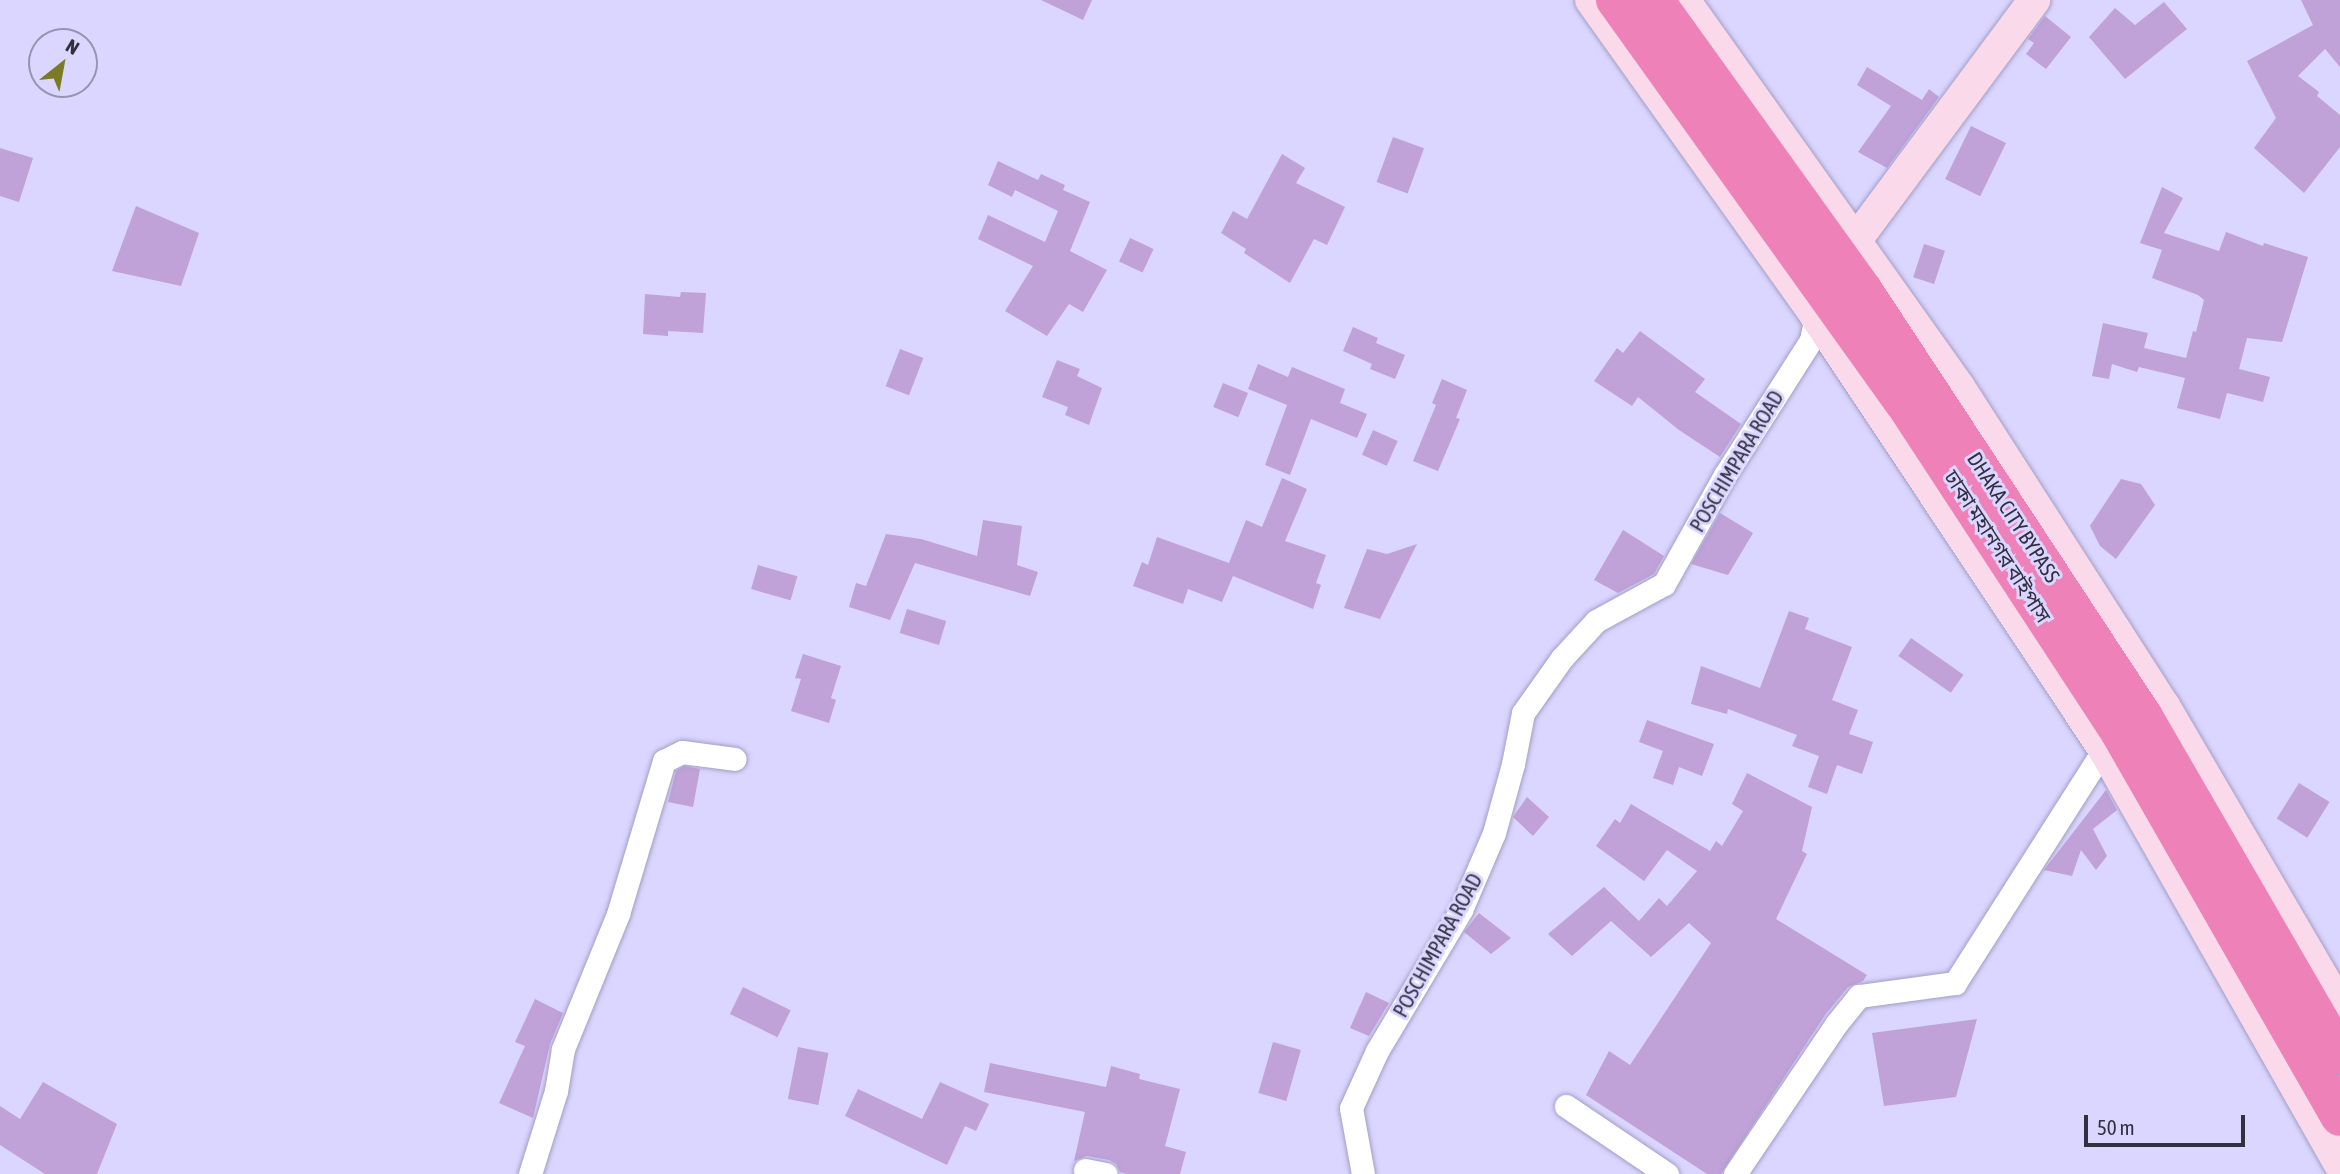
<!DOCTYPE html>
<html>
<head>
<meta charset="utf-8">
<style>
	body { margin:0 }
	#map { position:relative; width:2340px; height:1174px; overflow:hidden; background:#dad6ff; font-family:"Asap Condensed","Noto Sans Bengali",sans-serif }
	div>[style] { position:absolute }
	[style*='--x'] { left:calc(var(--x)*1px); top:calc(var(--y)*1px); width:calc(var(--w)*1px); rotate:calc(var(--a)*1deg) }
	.building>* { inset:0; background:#c0a1d8; transform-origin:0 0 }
	.roads { filter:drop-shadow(0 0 2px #a39ec5) drop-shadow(0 0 2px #a39ec5) }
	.street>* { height:23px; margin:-11.5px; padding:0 11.5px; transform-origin:11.5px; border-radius:11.5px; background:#fff }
	.secondary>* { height:32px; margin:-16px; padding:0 16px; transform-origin:16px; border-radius:16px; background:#fad9ea }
	.highway>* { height:38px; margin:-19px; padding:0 19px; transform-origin:19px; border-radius:19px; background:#ee81b8 }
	span { translate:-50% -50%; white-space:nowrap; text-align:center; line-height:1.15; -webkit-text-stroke:6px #dad6ff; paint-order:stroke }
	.street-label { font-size:21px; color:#323040 }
	.north { position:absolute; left:28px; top:28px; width:70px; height:70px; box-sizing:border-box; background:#dad6ff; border:2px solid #9794b3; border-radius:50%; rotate:31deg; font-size:19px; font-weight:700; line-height:28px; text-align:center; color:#323040 }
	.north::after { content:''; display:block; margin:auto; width:24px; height:32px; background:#7a7b24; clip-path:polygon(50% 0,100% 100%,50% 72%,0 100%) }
	.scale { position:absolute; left:2084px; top:1115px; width:161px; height:32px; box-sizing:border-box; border:4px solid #323040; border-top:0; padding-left:9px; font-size:21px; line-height:24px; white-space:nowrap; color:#323040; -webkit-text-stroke:5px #dad6ff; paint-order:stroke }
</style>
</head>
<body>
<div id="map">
	<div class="building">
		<div style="clip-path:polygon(1041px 0,1092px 0,1083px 20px)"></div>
		<div style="clip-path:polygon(2301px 0,2340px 0,2340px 67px,2325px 49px,2298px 76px,2319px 92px,2317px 96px,2340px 115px,2340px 147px,2304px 193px,2254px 148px,2276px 118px,2247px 61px,2313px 25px)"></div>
		<div style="clip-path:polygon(2164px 2px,2187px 29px,2125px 79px,2089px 37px,2115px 8px,2135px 25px)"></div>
		<div style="clip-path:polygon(2045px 16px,2071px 37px,2046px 69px,2026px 54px,2034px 43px,2028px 39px)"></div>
		<div style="clip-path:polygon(1867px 67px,1922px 100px,1929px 89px,1939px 97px,1887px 168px,1858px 152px,1891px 106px,1857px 85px)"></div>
		<div style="left:1971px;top:126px;width:39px;height:59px;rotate:26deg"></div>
		<div style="left:1393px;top:137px;width:33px;height:48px;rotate:20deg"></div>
		<div style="clip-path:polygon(0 148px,33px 158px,19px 202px,0 196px)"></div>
		<div style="clip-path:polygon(1282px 154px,1305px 168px,1296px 183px,1345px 207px,1327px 245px,1314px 239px,1290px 283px,1244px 253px,1246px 249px,1221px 233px,1233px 211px,1247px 219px)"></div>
		<div style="clip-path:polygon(998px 161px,1038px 180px,1041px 174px,1065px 185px,1063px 190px,1090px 202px,1070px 251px,1107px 270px,1083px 312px,1069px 304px,1047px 336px,1005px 311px,1033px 266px,978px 239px,988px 215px,1045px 242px,1058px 211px,1015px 190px,1012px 197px,988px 185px)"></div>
		<div style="clip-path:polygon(2162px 187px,2183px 198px,2164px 233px,2219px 251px,2226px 232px,2263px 246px,2264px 243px,2308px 257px,2282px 342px,2247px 338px,2239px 369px,2270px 377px,2263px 402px,2227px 393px,2220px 419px,2177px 408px,2185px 378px,2139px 367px,2137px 372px,2112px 364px,2109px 379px,2092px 376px,2103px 323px,2148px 333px,2144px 348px,2186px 358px,2193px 331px,2196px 332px,2204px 300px,2198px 295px,2152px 278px,2162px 250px,2140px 243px)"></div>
		<div style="clip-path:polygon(136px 206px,199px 233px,181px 286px,112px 271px)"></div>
		<div style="left:1130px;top:238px;width:26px;height:26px;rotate:25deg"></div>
		<div style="left:1924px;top:244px;width:22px;height:35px;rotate:18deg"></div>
		<div style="clip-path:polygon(681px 292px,706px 293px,703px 333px,668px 331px,668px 336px,643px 334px,645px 294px,680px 297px)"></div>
		<div style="clip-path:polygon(1353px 327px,1378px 338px,1376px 343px,1405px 355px,1395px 379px,1370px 369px,1372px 364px,1343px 351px)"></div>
		<div style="clip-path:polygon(1640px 331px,1705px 379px,1695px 392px,1741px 424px,1720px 457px,1679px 430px,1638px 397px,1632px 406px,1594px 381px,1617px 348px,1623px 353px)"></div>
		<div style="left:900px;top:349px;width:25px;height:40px;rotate:21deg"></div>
		<div style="clip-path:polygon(1057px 360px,1080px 369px,1077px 376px,1102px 388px,1089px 425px,1065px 415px,1068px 407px,1042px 397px)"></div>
		<div style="clip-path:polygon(1258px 364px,1288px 377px,1292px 367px,1345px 389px,1340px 403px,1367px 414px,1357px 438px,1311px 419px,1290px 475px,1265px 465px,1287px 405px,1248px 389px)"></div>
		<div style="clip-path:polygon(1442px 379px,1467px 390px,1456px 418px,1460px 419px,1438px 471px,1413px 461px,1436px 405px,1432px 403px)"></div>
		<div style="left:1223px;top:383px;width:27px;height:26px;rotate:22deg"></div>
		<div style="left:1373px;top:430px;width:27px;height:27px;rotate:24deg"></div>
		<div style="clip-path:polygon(1282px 478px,1307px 489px,1285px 541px,1326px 555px,1316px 583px,1321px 585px,1313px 609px,1233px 576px,1222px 602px,1188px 589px,1183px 604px,1133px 586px,1142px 562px,1148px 565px,1157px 537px,1229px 563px,1246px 520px,1262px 527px)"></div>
		<div style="clip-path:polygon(2121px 479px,2141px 484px,2155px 505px,2116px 559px,2100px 546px,2090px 526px)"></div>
		<div style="clip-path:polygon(1720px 513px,1753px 533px,1728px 575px,1691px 564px)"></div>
		<div style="clip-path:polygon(983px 520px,1022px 526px,1017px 565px,1038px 572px,1030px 596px,915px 563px,890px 620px,849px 607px,856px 583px,866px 586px,886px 534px,921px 539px,977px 556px)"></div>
		<div style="clip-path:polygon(1623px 530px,1664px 556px,1654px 574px,1618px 593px,1594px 580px)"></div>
		<div style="clip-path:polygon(1417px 544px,1380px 619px,1344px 608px,1367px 549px,1387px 554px)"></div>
		<div style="left:758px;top:565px;width:41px;height:25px;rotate:16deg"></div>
		<div style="left:907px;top:609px;width:41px;height:25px;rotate:17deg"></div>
		<div style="clip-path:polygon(1789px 611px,1809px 618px,1805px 629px,1852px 647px,1832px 700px,1858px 710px,1849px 734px,1873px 742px,1862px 774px,1837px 765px,1827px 794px,1808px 787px,1819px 756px,1792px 746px,1797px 735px,1728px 709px,1727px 714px,1691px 704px,1701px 666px,1760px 688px)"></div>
		<div style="left:1911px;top:638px;width:64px;height:22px;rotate:35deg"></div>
		<div style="clip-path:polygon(803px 654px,841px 666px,831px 698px,836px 700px,829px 723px,791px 711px,801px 679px,795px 678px)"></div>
		<div style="clip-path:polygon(1647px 720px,1714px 744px,1702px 776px,1679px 767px,1673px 785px,1653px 778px,1663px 751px,1639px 742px)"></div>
		<div style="clip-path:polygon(684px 766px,700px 769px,693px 807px,668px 802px,676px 771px)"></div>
		<div style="clip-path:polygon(1747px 773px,1812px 807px,1802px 851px,1807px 854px,1776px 919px,1867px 975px,1863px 981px,1848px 987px,1825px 1015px,1721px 1174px,1707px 1174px,1586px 1095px,1609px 1051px,1630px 1065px,1711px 943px,1689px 923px,1651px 957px,1611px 921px,1572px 956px,1548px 934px,1604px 887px,1639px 921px,1659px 898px,1667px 906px,1697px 871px,1667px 850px,1644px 881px,1596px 846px,1615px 819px,1620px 823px,1631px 804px,1710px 851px,1716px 841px,1722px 846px,1743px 811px,1732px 804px)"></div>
		<div style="left:2299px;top:783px;width:36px;height:42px;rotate:32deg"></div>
		<div style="clip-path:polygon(2106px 790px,2117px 810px,2093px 829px,2107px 856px,2096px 870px,2081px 850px,2072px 876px,2044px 870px)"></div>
		<div style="clip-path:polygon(1527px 797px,1549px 817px,1533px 836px,1513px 817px)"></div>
		<div style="clip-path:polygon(1479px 913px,1511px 938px,1491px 954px,1464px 932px)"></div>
		<div style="left:743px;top:987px;width:53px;height:30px;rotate:26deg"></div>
		<div style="clip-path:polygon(1366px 992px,1389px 1003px,1369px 1036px,1350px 1028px)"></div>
		<div style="clip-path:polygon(535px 999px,563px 1013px,550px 1044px,533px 1118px,499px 1103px,525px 1046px,515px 1042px)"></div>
		<div style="clip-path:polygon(1977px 1019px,1956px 1097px,1884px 1106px,1872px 1033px)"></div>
		<div style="left:1273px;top:1042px;width:29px;height:53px;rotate:16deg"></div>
		<div style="left:798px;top:1047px;width:31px;height:53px;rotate:11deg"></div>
		<div style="clip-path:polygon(990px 1063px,1106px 1087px,1111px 1066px,1140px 1074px,1139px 1079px,1180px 1089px,1165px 1146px,1186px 1152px,1180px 1174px,1126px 1174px,1120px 1172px,1116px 1164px,1109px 1160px,1087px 1156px,1074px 1161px,1085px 1112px,984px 1092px)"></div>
		<div style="clip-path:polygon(43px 1082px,117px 1124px,97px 1174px,45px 1174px,0 1145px,0 1106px,20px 1119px)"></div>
		<div style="clip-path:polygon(940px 1082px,989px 1104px,976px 1131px,965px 1126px,947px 1165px,845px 1116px,858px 1089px,922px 1119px)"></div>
	</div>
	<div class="roads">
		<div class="street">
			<div style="--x:1566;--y:1106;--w:122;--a:34"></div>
			<div style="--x:1085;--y:1170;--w:21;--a:11"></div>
			<div style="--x:530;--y:1174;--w:87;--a:-72.6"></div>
			<div style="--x:556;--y:1091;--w:43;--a:-80.5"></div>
			<div style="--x:563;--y:1049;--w:146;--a:-67.8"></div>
			<div style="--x:618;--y:914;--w:160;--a:-73.3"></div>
			<div style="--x:664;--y:761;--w:20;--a:-27"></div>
			<div style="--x:682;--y:752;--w:53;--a:7.5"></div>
			<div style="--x:1363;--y:1174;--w:67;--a:-100.3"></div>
			<div style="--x:1351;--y:1108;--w:63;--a:-65.5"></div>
			<div style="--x:1377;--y:1051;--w:164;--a:-59.2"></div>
			<div style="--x:1461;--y:910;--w:84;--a:-66.8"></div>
			<div style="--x:1494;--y:833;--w:72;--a:-74.6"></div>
			<div style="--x:1513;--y:764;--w:52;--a:-78.9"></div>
			<div style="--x:1523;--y:713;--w:67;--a:-54.7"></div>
			<div style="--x:1562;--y:658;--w:50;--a:-47.4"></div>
			<div style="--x:1596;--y:621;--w:77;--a:-28.6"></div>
			<div style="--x:1664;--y:584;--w:125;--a:-60.8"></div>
			<div style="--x:1725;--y:475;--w:160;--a:-57.5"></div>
			<div style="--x:1811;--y:340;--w:25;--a:-78"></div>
			<div style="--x:1735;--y:1174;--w:182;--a:-56"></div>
			<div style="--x:1837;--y:1023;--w:35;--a:-51"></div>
			<div style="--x:1859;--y:996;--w:97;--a:-7.7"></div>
			<div style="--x:1955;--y:983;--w:277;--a:-57.5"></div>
		</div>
		<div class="secondary">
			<div style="--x:1591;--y:0;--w:388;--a:54.5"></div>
			<div style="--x:1816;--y:316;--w:520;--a:56.37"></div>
			<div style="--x:2104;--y:749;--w:478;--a:60.4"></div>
			<div style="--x:1684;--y:0;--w:475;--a:54.6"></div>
			<div style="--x:1959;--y:387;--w:379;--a:57.3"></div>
			<div style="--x:2164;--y:706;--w:349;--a:59.7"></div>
			<div style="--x:1856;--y:240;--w:299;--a:-53.4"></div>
		</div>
		<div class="highway">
			<div style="--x:1615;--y:0;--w:496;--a:54.4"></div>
			<div style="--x:1904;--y:403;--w:397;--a:56.8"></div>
			<div style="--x:2121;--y:735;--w:440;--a:60.2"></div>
			<div style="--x:1655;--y:0;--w:358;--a:54.3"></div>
			<div style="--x:1864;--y:291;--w:510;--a:56.68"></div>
			<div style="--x:2144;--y:717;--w:391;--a:59.9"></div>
		</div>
	</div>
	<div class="street-label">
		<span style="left:1736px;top:461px;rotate:-59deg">POSCHIMPARA ROAD</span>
		<span style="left:2014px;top:517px;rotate:57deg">DHAKA CITY BYPASS</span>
		<span style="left:1998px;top:546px;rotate:57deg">ঢাকা মহানগর বাইপাস</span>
		<span style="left:1437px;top:945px;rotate:-61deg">POSCHIMPARA ROAD</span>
	</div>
	<div class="north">N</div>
	<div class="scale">50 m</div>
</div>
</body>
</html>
